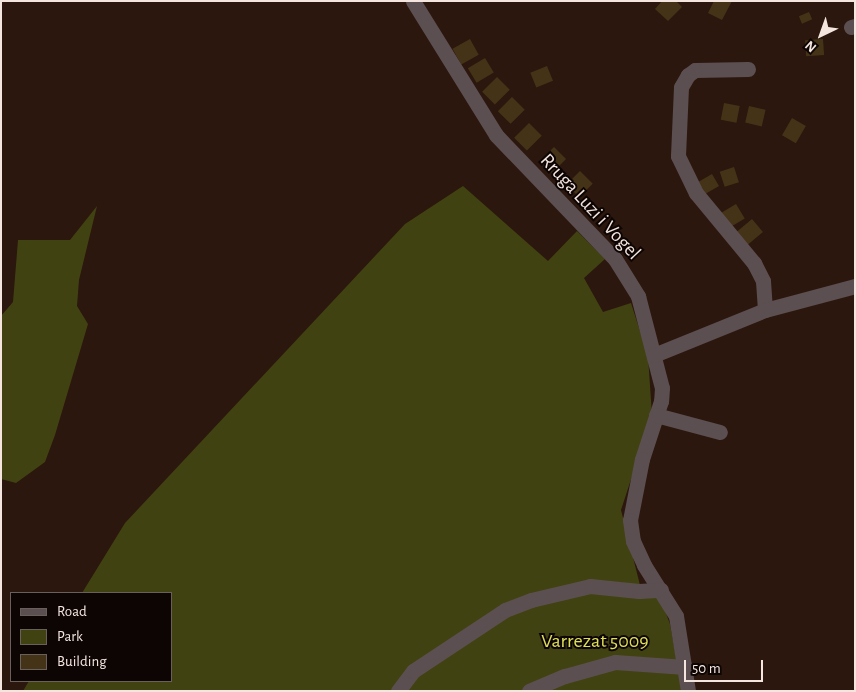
<!DOCTYPE html>
<html>
<head>
<meta charset="utf-8">
<style>
	body { margin:0 }
	#map { position:relative; width:856px; height:692px; overflow:hidden; background:#2b170e; font-family:"Alegreya Sans",sans-serif }
	div>[style] { position:absolute }
	[style*='--x'] { left:calc(var(--x)*1px); top:calc(var(--y)*1px); width:calc(var(--w)*1px); rotate:calc(var(--a)*1deg) }
	.green>* { inset:0; background:#414211 }
	.building>* { inset:0; background:#453317; transform-origin:0 0 }
	.minor>* { height:15px; margin:-7.5px; padding:0 7.5px; transform-origin:7.5px; border-radius:7.5px; background:#5c4f51 }
	span { translate:-50% -50%; white-space:nowrap; text-align:center; line-height:1.15; -webkit-text-stroke:4px #0d0503; paint-order:stroke }
	.street-label { font-size:20px; color:#f4e5df }
	.park-label { font-size:20px; color:#dfe05a }
	.frame { position:absolute; inset:0; border:2px solid #f4e5df; pointer-events:none }
	.legend { position:absolute; left:10px; top:592px; width:162px; height:90px; box-sizing:border-box; background:#0d0503; border:1px solid #695f5b; margin:0; padding:6px 9px; list-style:none; font-size:15px; color:#f4e5df }
	.legend li { display:flex; align-items:center; gap:10px; height:25px }
	.legend b { width:25px; border:1px solid #695f5b }
	.north { position:absolute; left:796px; top:10px; width:50px; height:50px; -webkit-text-stroke:4px #0d0503; paint-order:stroke; rotate:222deg; font-size:14px; font-weight:700; line-height:20px; text-align:center; color:#f4e5df }
	.north::after { content:''; display:block; margin:auto; width:18px; height:22px; background:#f4e5df; clip-path:polygon(50% 0,100% 100%,50% 72%,0 100%) }
	.scale { position:absolute; left:684px; top:660px; width:79px; height:22px; box-sizing:border-box; border:2px solid #f4e5df; border-top:0; padding-left:6px; font-size:15px; line-height:18px; white-space:nowrap; color:#f4e5df; -webkit-text-stroke:4px #0d0503; paint-order:stroke }
</style>
</head>
<body>
<div id="map">
	<div class="green">
		<div style="clip-path:polygon(463px 186px,548px 261px,577px 231px,605px 259px,584px 278px,603px 312px,631px 303px,648px 356px,652px 415px,621px 510px,640px 585px,587px 580px,474px 627px,401px 691px,23px 691px,29px 681px,171px 681px,171px 593px,82px 593px,125px 523px,405px 224px)"></div>
		<div style="clip-path:polygon(97px 206px,79px 280px,77px 306px,88px 324px,55px 435px,45px 462px,16px 483px,1px 479px,1px 316px,13px 302px,18px 240px,70px 240px)"></div>
		<div style="clip-path:polygon(596px 590px,660px 597px,670px 624px,682px 691px,402px 691px,404px 686px,506px 613px)"></div>
	</div>
	<div class="building">
		<div style="clip-path:polygon(662px 1px,676px 1px,682px 7px,668px 21px,655px 9px)"></div>
		<div style="clip-path:polygon(714px 1px,732px 1px,722px 20px,708px 13px)"></div>
		<div style="left:809px;top:12px;width:8px;height:11px;rotate:67deg"></div>
		<div style="left:470px;top:39px;width:18px;height:20px;rotate:61deg"></div>
		<div style="left:823px;top:39px;width:16px;height:18px;rotate:86deg"></div>
		<div style="left:485px;top:58px;width:17px;height:20px;rotate:59deg"></div>
		<div style="left:547px;top:66px;width:16px;height:18px;rotate:68deg"></div>
		<div style="left:497px;top:77px;width:18px;height:21px;rotate:45deg"></div>
		<div style="left:512px;top:97px;width:18px;height:20px;rotate:45deg"></div>
		<div style="left:724px;top:103px;width:16px;height:17px;rotate:11deg"></div>
		<div style="left:749px;top:106px;width:17px;height:17px;rotate:13deg"></div>
		<div style="left:792px;top:118px;width:16px;height:20px;rotate:30deg"></div>
		<div style="left:529px;top:123px;width:18px;height:21px;rotate:45deg"></div>
		<div style="left:554px;top:147px;width:17px;height:20px;rotate:45deg"></div>
		<div style="left:734px;top:167px;width:16px;height:15px;rotate:72deg"></div>
		<div style="left:580px;top:171px;width:18px;height:19px;rotate:45deg"></div>
		<div style="left:712px;top:174px;width:14px;height:16px;rotate:60deg"></div>
		<div style="left:736px;top:204px;width:17px;height:20px;rotate:59deg"></div>
		<div style="left:752px;top:219px;width:17px;height:21px;rotate:50deg"></div>
	</div>
	<div class="minor">
		<div style="--x:413;--y:1;--w:158;--a:58.2"></div>
		<div style="--x:496;--y:135;--w:172;--a:46.2"></div>
		<div style="--x:615;--y:259;--w:44;--a:58.1"></div>
		<div style="--x:638;--y:296;--w:95;--a:75.4"></div>
		<div style="--x:662;--y:388;--w:13;--a:94"></div>
		<div style="--x:661;--y:401;--w:61;--a:108.1"></div>
		<div style="--x:642;--y:459;--w:62;--a:101.1"></div>
		<div style="--x:630;--y:520;--w:21;--a:82"></div>
		<div style="--x:633;--y:541;--w:26;--a:65"></div>
		<div style="--x:644;--y:565;--w:60;--a:57.9"></div>
		<div style="--x:676;--y:616;--w:76;--a:80.9"></div>
		<div style="--x:851;--y:27;--w:4;--a:-14"></div>
		<div style="--x:748;--y:69;--w:53;--a:178.9"></div>
		<div style="--x:695;--y:70;--w:9;--a:144"></div>
		<div style="--x:688;--y:75;--w:14;--a:120"></div>
		<div style="--x:681;--y:87;--w:69;--a:92.5"></div>
		<div style="--x:678;--y:156;--w:41;--a:64.1"></div>
		<div style="--x:696;--y:193;--w:91;--a:50.4"></div>
		<div style="--x:754;--y:263;--w:20;--a:63"></div>
		<div style="--x:763;--y:281;--w:29;--a:86"></div>
		<div style="--x:654;--y:355;--w:120;--a:-22.1"></div>
		<div style="--x:765;--y:310;--w:93;--a:-14.9"></div>
		<div style="--x:656;--y:415;--w:66;--a:14.9"></div>
		<div style="--x:398;--y:691;--w:25;--a:-53"></div>
		<div style="--x:413;--y:671;--w:110;--a:-33.5"></div>
		<div style="--x:505;--y:610;--w:28;--a:-21"></div>
		<div style="--x:531;--y:600;--w:61;--a:-13.3"></div>
		<div style="--x:590;--y:586;--w:49;--a:5.8"></div>
		<div style="--x:639;--y:591;--w:22;--a:-3"></div>
		<div style="--x:529;--y:691;--w:39;--a:-23"></div>
		<div style="--x:565;--y:676;--w:52;--a:-15.6"></div>
		<div style="--x:615;--y:662;--w:70;--a:4.1"></div>
	</div>
	<div class="street-label">
		<span style="left:590px;top:207px;rotate:47deg">Rruga Luzi i Vogel</span>
	</div>
	<div class="park-label">
		<span style="left:595px;top:641px">Varrezat 5009</span>
	</div>
	<div class="frame"></div>
	<ul class="legend">
	<li><b style="height:6px;background:#5c4f51"></b>Road</li>
	<li><b style="height:14px;background:#414211"></b>Park</li>
	<li><b style="height:14px;background:#453317"></b>Building</li>
	</ul>
	<div class="north">N</div>
	<div class="scale">50 m</div>
</div>
</body>
</html>
